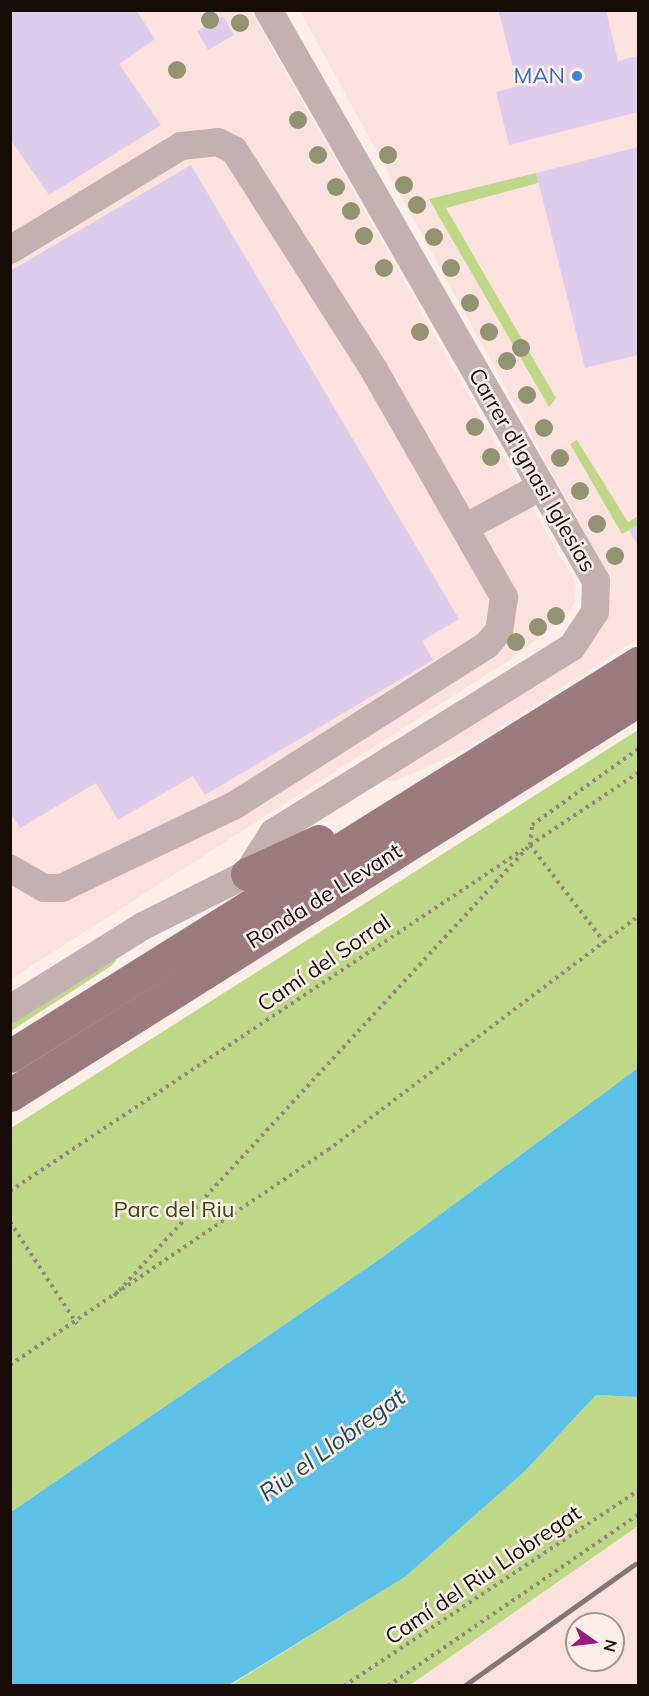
<!DOCTYPE html>
<html>
<head>
<meta charset="utf-8">
<style>
	body { margin:0 }
	#map { position:relative; width:649px; height:1696px; overflow:hidden; background:#feefe9; font-family:Mulish,sans-serif }
	div>[style] { position:absolute }
	[style*='--x'] { left:calc(var(--x)*1px); top:calc(var(--y)*1px); width:calc(var(--w)*1px); rotate:calc(var(--a)*1deg) }
	.industrial>* { inset:0; background:#fce2de }
	.green>* { inset:0; background:#bed888 }
	.water>* { inset:0; background:#5dc1e7 }
	.building>* { inset:0; background:#deccec; transform-origin:0 0 }
	.path>* { height:4px; margin-top:-2px; transform-origin:0; background:repeating-linear-gradient(90deg,#948781 0 3px,transparent 0 7.5px) }
	.minor>* { height:28px; margin:-14px; padding:0 14px; transform-origin:14px; border-radius:14px; background:#c3b1b2 }
	.major>* { height:33px; margin:-16.5px; padding:0 16.5px; transform-origin:16.5px; border-radius:16.5px; background:#9a7a7c }
	.rail>* { height:4.5px; margin:-2.25px; padding:0 2.25px; transform-origin:2.25px; border-radius:2.25px; background:#847671 }
	.trees>* { width:18px; height:18px; margin:-9px; border-radius:50%; background:#929471 }
	.dots>* { width:16px; height:16px; translate:-50% -50%; box-sizing:border-box; border:3px solid #feefe9; border-radius:50% }
	span { translate:-50% -50%; white-space:nowrap; text-align:center; line-height:1.15; -webkit-text-stroke:5px #feefe9; paint-order:stroke }
	.shop-label { font-size:22px; color:#366cbe }
	.right { translate:-100% -50%; text-align:right }
	.street-label { font-size:22px; color:#180c07 }
	.park-label { font-size:22px; color:#3a490f }
	.water-label { font-size:24px; color:#1f4a5b; font-style:italic }
	.frame { position:absolute; inset:0; border:12px solid #180c07; pointer-events:none }
	.north { position:absolute; left:565px; top:1612px; width:60px; height:60px; box-sizing:border-box; background:#feefe9; border:2px solid #a2948f; border-radius:50%; rotate:104deg; font-size:16px; font-weight:700; line-height:24px; text-align:center; color:#180c07 }
	.north::after { content:''; display:block; margin:auto; width:21px; height:27px; background:#941d7a; clip-path:polygon(50% 0,100% 100%,50% 72%,0 100%) }
</style>
</head>
<body>
<div id="map">
	<div class="industrial">
		<div style="clip-path:polygon(11px 11px,251px 11px,576px 584px,575px 603px,564px 618px,508px 661px,11px 979px)"></div>
		<div style="clip-path:polygon(300px 11px,638px 11px,638px 639px,466px 749px,396px 781px,379px 780px,586px 649px,609px 577px)"></div>
		<div style="clip-path:polygon(evenodd,638px 1526px,638px 1685px,410px 1685px,638px 1526px,577px 1624px,613px 1624px,613px 1660px,577px 1660px,577px 1624px)"></div>
	</div>
	<div class="green">
		<div style="clip-path:polygon(536px 173px,538px 183px,446px 208px,556px 398px,549px 407px,429px 199px)"></div>
		<div style="clip-path:polygon(577px 440px,628px 522px,638px 516px,638px 525px,622px 534px,570px 444px)"></div>
		<div style="clip-path:polygon(638px 730px,638px 1068px,380px 1259px,11px 1512px,11px 1128px)"></div>
		<div style="clip-path:polygon(112px 950px,116px 961px,111px 966px,11px 1031px,11px 1013px)"></div>
		<div style="clip-path:polygon(596px 1395px,638px 1397px,638px 1526px,410px 1685px,229px 1686px,405px 1577px,525px 1471px)"></div>
	</div>
	<div class="water">
		<div style="clip-path:polygon(638px 1068px,638px 1397px,596px 1395px,525px 1471px,405px 1577px,229px 1685px,11px 1685px,11px 1512px,380px 1259px)"></div>
	</div>
	<div class="building">
		<div style="clip-path:polygon(10px 10px,136px 10px,155px 39px,119px 64px,161px 125px,49px 195px,10px 139px)"></div>
		<div style="clip-path:polygon(498px 10px,606px 10px,618px 61px,637px 56px,638px 112px,509px 145px,496px 92px,518px 86px)"></div>
		<div style="left:223px;top:16px;width:22px;height:30px;rotate:60deg"></div>
		<div style="clip-path:polygon(638px 147px,638px 355px,585px 368px,536px 173px)"></div>
		<div style="clip-path:polygon(191px 165px,459px 619px,422px 641px,433px 660px,205px 795px,193px 776px,118px 820px,96px 783px,20px 828px,10px 812px,10px 271px)"></div>
		<div style="clip-path:polygon(638px 525px,638px 547px,629px 530px)"></div>
	</div>
	<div class="path">
		<div style="--x:530;--y:845;--w:20;--a:-84"></div>
		<div style="--x:532;--y:825;--w:130;--a:-35.6"></div>
		<div style="--x:530;--y:845;--w:123;--a:52.6"></div>
		<div style="--x:10;--y:1191;--w:617;--a:-33.64"></div>
		<div style="--x:10;--y:1222;--w:122;--a:56.7"></div>
		<div style="--x:114;--y:1296;--w:614;--a:-47.31"></div>
		<div style="--x:530;--y:845;--w:130;--a:-33.7"></div>
		<div style="--x:10;--y:1365;--w:384;--a:-34.1"></div>
		<div style="--x:328;--y:1150;--w:388;--a:-37"></div>
		<div style="--x:344;--y:1686;--w:353;--a:-33.6"></div>
		<div style="--x:388;--y:1686;--w:303;--a:-34.4"></div>
	</div>
	<div class="minor">
		<div style="--x:10;--y:250;--w:200;--a:-31.3"></div>
		<div style="--x:181;--y:146;--w:37;--a:-6"></div>
		<div style="--x:218;--y:142;--w:18;--a:27"></div>
		<div style="--x:234;--y:150;--w:261;--a:57.5"></div>
		<div style="--x:374;--y:370;--w:262;--a:60.2"></div>
		<div style="--x:504;--y:597;--w:34;--a:98"></div>
		<div style="--x:499;--y:631;--w:18;--a:131"></div>
		<div style="--x:487;--y:645;--w:299;--a:147.6"></div>
		<div style="--x:235;--y:805;--w:192;--a:154.4"></div>
		<div style="--x:62;--y:888;--w:18;--a:180"></div>
		<div style="--x:44;--y:888;--w:39;--a:-150"></div>
		<div style="--x:468;--y:526;--w:84;--a:-28.4"></div>
		<div style="--x:10;--y:1009;--w:157;--a:-32"></div>
		<div style="--x:143;--y:926;--w:116;--a:-26.6"></div>
		<div style="--x:247;--y:874;--w:49;--a:-57.6"></div>
		<div style="--x:273;--y:833;--w:352;--a:-31.9"></div>
		<div style="--x:572;--y:647;--w:42;--a:-56.7"></div>
		<div style="--x:595;--y:612;--w:31;--a:-88"></div>
		<div style="--x:596;--y:581;--w:659;--a:-119.87"></div>
	</div>
	<div class="major">
		<div style="--x:247;--y:874;--w:79;--a:-24.6"></div>
		<div style="--x:10;--y:1056;--w:741;--a:-32.04"></div>
		<div style="--x:10;--y:1095;--w:742;--a:-32.17"></div>
	</div>
	<div class="rail">
		<div style="--x:464;--y:1686;--w:210;--a:-35.5"></div>
	</div>
	<div class="trees">
		<div style="left:210px;top:20px"></div>
		<div style="left:240px;top:23px"></div>
		<div style="left:177px;top:70px"></div>
		<div style="left:298px;top:120px"></div>
		<div style="left:318px;top:155px"></div>
		<div style="left:388px;top:155px"></div>
		<div style="left:404px;top:185px"></div>
		<div style="left:336px;top:187px"></div>
		<div style="left:417px;top:205px"></div>
		<div style="left:351px;top:211px"></div>
		<div style="left:364px;top:236px"></div>
		<div style="left:434px;top:237px"></div>
		<div style="left:384px;top:268px"></div>
		<div style="left:451px;top:268px"></div>
		<div style="left:470px;top:303px"></div>
		<div style="left:420px;top:332px"></div>
		<div style="left:489px;top:332px"></div>
		<div style="left:521px;top:348px"></div>
		<div style="left:507px;top:361px"></div>
		<div style="left:527px;top:395px"></div>
		<div style="left:475px;top:427px"></div>
		<div style="left:544px;top:428px"></div>
		<div style="left:491px;top:457px"></div>
		<div style="left:560px;top:458px"></div>
		<div style="left:580px;top:491px"></div>
		<div style="left:597px;top:524px"></div>
		<div style="left:615px;top:556px"></div>
		<div style="left:556px;top:616px"></div>
		<div style="left:538px;top:627px"></div>
		<div style="left:516px;top:642px"></div>
	</div>
	<div class="dots">
		<div style="left:577px;top:76px;background:#3f7fe0"></div>
	</div>
	<div class="shop-label">
		<span class="right" style="left:565px;top:76px">MAN</span>
	</div>
	<div class="street-label">
		<span style="left:532px;top:470px;rotate:60deg">Carrer d'Ignasi Iglesias</span>
		<span style="left:324px;top:896px;rotate:-32deg">Ronda de Llevant</span>
		<span style="left:324px;top:963px;rotate:-34deg">Camí del Sorral</span>
		<span style="left:483px;top:1575px;rotate:-34deg">Camí del Riu Llobregat</span>
	</div>
	<div class="park-label">
		<span style="left:174px;top:1210px">Parc del Riu</span>
	</div>
	<div class="water-label">
		<span style="left:332px;top:1445px;rotate:-36deg">Riu el Llobregat</span>
	</div>
	<div class="frame"></div>
	<div class="north">N</div>
</div>
</body>
</html>
